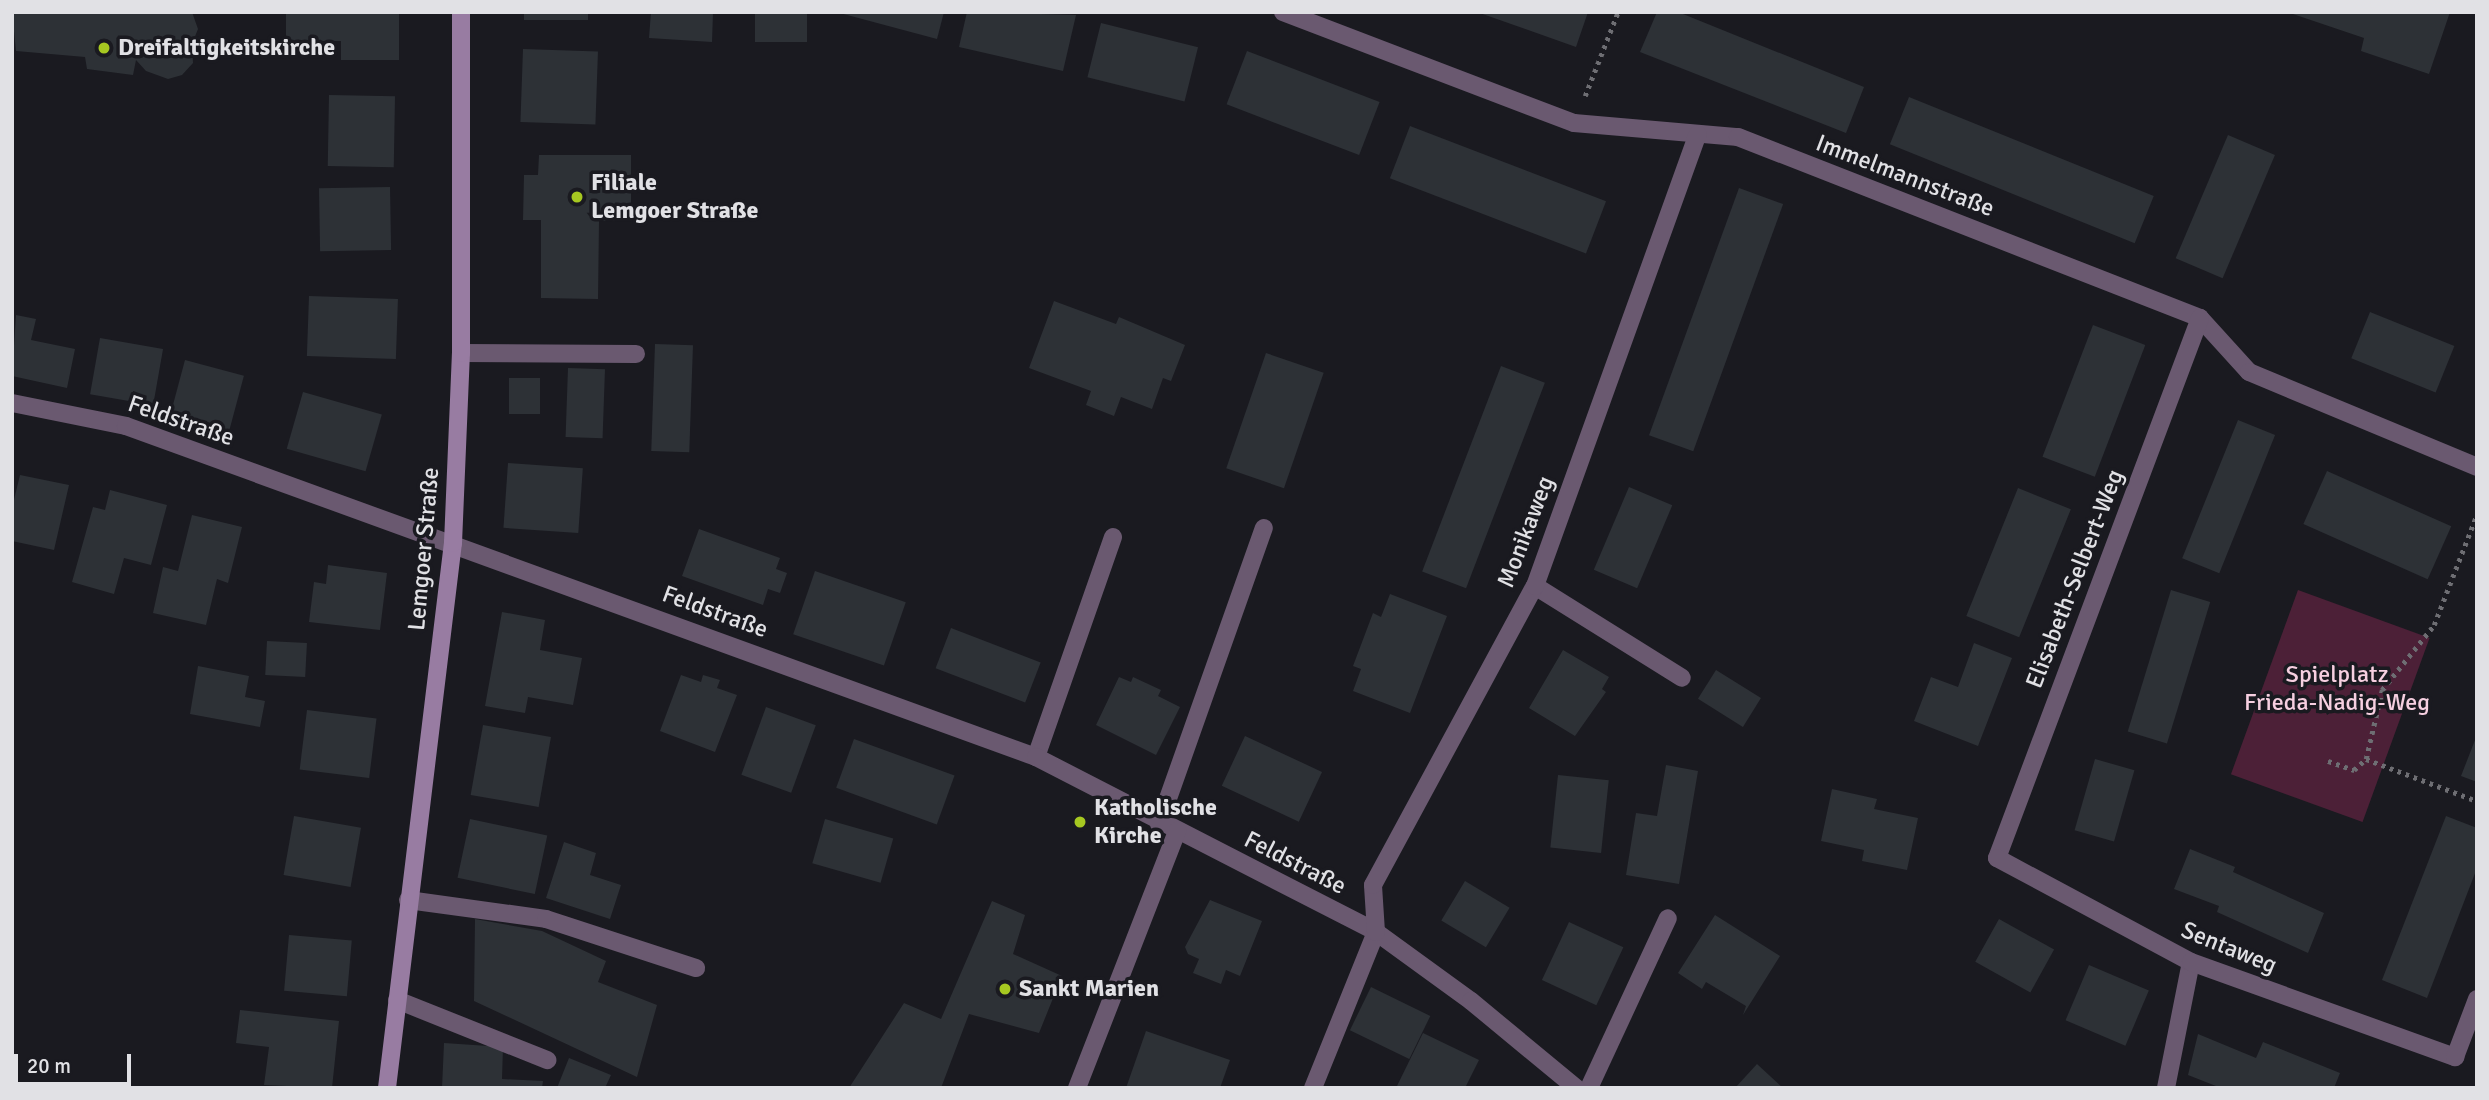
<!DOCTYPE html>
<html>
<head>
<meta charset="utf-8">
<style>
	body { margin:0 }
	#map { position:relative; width:2489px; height:1100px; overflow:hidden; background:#1a1a20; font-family:Signika,sans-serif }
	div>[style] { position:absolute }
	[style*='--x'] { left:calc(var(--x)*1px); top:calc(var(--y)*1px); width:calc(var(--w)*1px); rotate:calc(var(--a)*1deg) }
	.green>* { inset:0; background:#4c2037; transform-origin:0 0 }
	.building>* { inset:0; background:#2d3136; transform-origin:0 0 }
	.path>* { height:4.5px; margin-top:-2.25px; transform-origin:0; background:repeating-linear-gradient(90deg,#6e6e73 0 3.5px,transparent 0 8.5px) }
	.lane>* { height:18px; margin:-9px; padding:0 9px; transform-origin:9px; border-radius:9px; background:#6a5970 }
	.street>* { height:18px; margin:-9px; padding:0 9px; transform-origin:9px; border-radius:9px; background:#6a5970 }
	.secondary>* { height:18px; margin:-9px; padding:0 9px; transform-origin:9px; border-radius:9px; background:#987ca2 }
	.dots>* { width:19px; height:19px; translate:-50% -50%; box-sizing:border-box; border:4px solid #1a1a20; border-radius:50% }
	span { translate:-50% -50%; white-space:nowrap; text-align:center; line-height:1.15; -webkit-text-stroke:7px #1a1a20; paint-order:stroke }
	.poi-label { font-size:24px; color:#e1e1e5; font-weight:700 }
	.left { translate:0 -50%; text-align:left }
	.street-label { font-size:24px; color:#e1e1e5 }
	.park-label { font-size:24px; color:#f6cfe0 }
	.frame { position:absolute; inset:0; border:14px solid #e1e1e5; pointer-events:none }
	.scale { position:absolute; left:14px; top:1054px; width:117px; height:32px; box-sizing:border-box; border:4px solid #e1e1e5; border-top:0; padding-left:9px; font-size:21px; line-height:24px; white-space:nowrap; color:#e1e1e5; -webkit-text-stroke:5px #1a1a20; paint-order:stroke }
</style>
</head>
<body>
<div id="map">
	<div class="green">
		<div style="left:2298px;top:590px;width:140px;height:196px;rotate:20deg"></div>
	</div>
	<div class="building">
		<div style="clip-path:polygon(12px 12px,192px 12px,198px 29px,192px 44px,193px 63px,182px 75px,168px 79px,146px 71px,136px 60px,133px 75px,87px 69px,85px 57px,16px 51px)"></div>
		<div style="clip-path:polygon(286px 12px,399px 12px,399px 60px,341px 60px,341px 41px,286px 41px)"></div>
		<div style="left:524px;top:12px;width:64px;height:8px"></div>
		<div style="clip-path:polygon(651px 12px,713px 12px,712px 42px,649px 38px)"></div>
		<div style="left:755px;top:12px;width:52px;height:30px"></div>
		<div style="clip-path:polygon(836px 12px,944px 12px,937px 39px)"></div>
		<div style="clip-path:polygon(967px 12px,1076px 15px,1063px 71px,959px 47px)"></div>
		<div style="clip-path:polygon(1477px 12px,1588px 12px,1576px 47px)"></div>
		<div style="clip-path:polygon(1657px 12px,1678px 12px,1864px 87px,1846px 133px,1640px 52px)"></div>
		<div style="clip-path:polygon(2450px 12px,2429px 74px,2361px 51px,2364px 38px,2290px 13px)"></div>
		<div style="left:1101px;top:23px;width:100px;height:56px;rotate:14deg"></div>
		<div style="left:523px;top:49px;width:75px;height:73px;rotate:2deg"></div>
		<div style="left:1247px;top:51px;width:142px;height:57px;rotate:21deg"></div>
		<div style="left:329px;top:95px;width:66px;height:71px;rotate:1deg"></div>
		<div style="left:1909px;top:97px;width:264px;height:51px;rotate:22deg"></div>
		<div style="left:1410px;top:126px;width:210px;height:56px;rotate:21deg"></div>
		<div style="left:2228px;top:135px;width:51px;height:134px;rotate:23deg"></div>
		<div style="clip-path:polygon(539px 155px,631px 155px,631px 221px,599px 221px,598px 299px,541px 298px,541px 220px,523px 220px,524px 175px,538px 175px)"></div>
		<div style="left:390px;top:187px;width:63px;height:71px;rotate:89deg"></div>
		<div style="left:1739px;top:188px;width:47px;height:263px;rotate:20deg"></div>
		<div style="left:309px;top:296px;width:89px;height:60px;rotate:2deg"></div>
		<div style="clip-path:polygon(1054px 301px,1116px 324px,1119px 317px,1185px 345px,1171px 381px,1163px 378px,1152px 409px,1121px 397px,1114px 416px,1086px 405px,1091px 391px,1029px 368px)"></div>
		<div style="left:2370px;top:312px;width:91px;height:50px;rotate:22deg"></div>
		<div style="clip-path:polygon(16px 315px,36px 319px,31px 340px,75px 349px,67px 388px,12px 376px)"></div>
		<div style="left:2093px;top:325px;width:56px;height:141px;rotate:21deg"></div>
		<div style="left:100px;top:338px;width:64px;height:57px;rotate:10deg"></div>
		<div style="left:655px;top:344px;width:38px;height:107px;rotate:2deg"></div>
		<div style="left:1266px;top:353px;width:61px;height:122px;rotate:19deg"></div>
		<div style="left:185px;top:360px;width:61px;height:60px;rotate:15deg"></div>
		<div style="left:1501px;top:366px;width:47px;height:220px;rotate:21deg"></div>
		<div style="left:568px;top:368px;width:37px;height:69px;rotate:2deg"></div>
		<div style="left:509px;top:378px;width:31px;height:36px"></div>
		<div style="left:303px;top:392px;width:82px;height:59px;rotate:16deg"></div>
		<div style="left:2238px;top:420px;width:40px;height:149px;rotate:22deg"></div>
		<div style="left:508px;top:463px;width:75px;height:65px;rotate:4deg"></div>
		<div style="left:2327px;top:471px;width:136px;height:58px;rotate:24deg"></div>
		<div style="clip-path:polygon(20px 475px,69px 485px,54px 550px,12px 541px,12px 508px)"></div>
		<div style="left:1629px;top:487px;width:47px;height:90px;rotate:23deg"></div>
		<div style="left:2018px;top:488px;width:57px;height:138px;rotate:22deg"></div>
		<div style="clip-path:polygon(110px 490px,167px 505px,151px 565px,124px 558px,114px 594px,72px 582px,93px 507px,105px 510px)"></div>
		<div style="clip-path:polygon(192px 515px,242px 527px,228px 583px,217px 579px,206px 625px,153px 613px,163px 567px,178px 571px)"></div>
		<div style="clip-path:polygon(699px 529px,780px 558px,776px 569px,787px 573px,780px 593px,768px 589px,763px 605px,682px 576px)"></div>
		<div style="clip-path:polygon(328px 565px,387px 573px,380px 630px,309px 622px,314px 582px,326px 584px)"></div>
		<div style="left:815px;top:571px;width:96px;height:67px;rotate:19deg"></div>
		<div style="left:2171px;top:590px;width:41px;height:148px;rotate:17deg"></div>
		<div style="clip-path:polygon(1390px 594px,1447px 616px,1410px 713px,1353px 691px,1361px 669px,1353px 666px,1373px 613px,1381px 617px)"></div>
		<div style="clip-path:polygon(502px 612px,545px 620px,540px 650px,582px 658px,573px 705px,528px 697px,525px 713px,485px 706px)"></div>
		<div style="left:951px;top:628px;width:96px;height:43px;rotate:21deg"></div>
		<div style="left:267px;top:641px;width:40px;height:34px;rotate:3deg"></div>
		<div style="clip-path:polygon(1974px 643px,2012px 658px,1978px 746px,1914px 721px,1931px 677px,1958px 687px)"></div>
		<div style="clip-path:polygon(1563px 650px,1609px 677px,1602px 689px,1606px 692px,1575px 736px,1529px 708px)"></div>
		<div style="clip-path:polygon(198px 666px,249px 676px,245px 697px,265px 701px,260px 727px,190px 714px)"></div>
		<div style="left:1716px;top:670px;width:53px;height:34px;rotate:32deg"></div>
		<div style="clip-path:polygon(681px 675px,701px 682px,703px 675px,720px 680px,717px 688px,737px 695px,715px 752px,660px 731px)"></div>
		<div style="clip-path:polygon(1119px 677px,1131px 682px,1133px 677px,1161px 690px,1158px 696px,1180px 707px,1156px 755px,1096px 725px)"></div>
		<div style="left:766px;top:707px;width:53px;height:72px;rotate:20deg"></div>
		<div style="left:307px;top:710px;width:70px;height:60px;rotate:7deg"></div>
		<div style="left:483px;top:725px;width:69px;height:71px;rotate:10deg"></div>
		<div style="clip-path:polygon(2477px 735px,2477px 782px,2461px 776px)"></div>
		<div style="left:1245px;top:736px;width:85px;height:55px;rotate:25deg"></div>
		<div style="left:854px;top:739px;width:107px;height:52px;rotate:20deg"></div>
		<div style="left:2095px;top:759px;width:41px;height:74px;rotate:16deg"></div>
		<div style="clip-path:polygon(1666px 765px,1698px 771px,1679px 884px,1626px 875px,1636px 813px,1657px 816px)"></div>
		<div style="left:1558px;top:775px;width:51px;height:73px;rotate:6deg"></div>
		<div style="clip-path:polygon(1832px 789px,1877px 799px,1874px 809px,1918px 818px,1907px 870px,1862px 861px,1864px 850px,1821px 841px)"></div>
		<div style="left:294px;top:816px;width:68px;height:60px;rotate:10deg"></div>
		<div style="clip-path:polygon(2446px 816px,2477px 828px,2477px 868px,2427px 998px,2382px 980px)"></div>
		<div style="left:470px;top:819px;width:79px;height:60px;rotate:12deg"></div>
		<div style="left:825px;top:819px;width:71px;height:46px;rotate:16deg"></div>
		<div style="clip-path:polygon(564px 842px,596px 853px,590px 875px,621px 885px,610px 919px,546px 898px)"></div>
		<div style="clip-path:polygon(2190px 849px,2235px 867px,2233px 872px,2324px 913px,2308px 953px,2217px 912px,2219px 906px,2174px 889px)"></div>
		<div style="left:1465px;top:881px;width:52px;height:46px;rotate:31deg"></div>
		<div style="clip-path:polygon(1210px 900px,1262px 921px,1240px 976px,1226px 970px,1221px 984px,1193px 973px,1199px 959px,1188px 954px,1185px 947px)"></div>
		<div style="clip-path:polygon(992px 901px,1025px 915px,1013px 954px,1062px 976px,1039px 1033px,969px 1014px,941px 1088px,849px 1088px,904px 1003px,941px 1019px)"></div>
		<div style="clip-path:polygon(1715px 915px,1780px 956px,1743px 1015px,1746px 1006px,1706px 982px,1702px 989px,1678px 973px)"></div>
		<div style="clip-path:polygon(475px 919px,542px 931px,606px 961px,598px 982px,657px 1005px,637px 1077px,474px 1001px)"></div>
		<div style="left:1999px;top:919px;width:63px;height:49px;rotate:29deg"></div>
		<div style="left:1569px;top:922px;width:60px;height:64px;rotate:25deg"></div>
		<div style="left:289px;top:935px;width:63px;height:56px;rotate:5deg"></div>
		<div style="left:2089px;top:965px;width:65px;height:60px;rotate:23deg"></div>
		<div style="left:1371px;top:987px;width:66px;height:48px;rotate:26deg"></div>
		<div style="clip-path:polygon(240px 1010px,339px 1021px,332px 1088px,264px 1085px,269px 1047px,236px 1043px)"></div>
		<div style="clip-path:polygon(1146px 1031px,1230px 1060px,1220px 1088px,1126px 1088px)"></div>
		<div style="clip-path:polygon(1423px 1033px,1479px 1060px,1465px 1088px,1396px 1088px)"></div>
		<div style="clip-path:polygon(2198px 1034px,2256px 1058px,2263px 1042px,2340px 1073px,2334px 1088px,2221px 1088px,2188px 1075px)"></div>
		<div style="clip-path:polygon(444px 1043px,503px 1047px,502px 1079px,543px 1081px,542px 1088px,442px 1088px)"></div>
		<div style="clip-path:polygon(569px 1058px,611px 1075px,605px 1088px,557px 1088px)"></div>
		<div style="clip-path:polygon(1757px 1064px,1783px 1088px,1735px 1088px)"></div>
	</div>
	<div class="path">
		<div style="--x:1585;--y:96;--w:90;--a:-68.6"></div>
		<div style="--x:2366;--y:759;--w:119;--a:20.7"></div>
		<div style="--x:2328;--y:761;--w:28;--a:19"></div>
		<div style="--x:2354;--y:770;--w:16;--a:-43"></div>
		<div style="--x:2366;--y:759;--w:71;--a:-76.9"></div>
		<div style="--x:2382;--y:690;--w:83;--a:-51.3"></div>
		<div style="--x:2434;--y:625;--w:119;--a:-68.8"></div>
	</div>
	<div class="lane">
		<div style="--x:461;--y:353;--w:175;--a:0.3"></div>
		<div style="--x:1535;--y:586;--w:173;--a:32"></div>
		<div style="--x:1036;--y:757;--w:233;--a:-70.7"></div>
		<div style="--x:1159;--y:824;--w:314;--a:-70.5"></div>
		<div style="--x:408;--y:900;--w:139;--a:7.8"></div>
		<div style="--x:546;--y:919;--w:158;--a:18.1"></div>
		<div style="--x:397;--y:1000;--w:162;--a:21.8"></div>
		<div style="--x:1589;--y:1088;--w:187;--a:-65.1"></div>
		<div style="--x:2166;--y:1088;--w:128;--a:-78.8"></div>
	</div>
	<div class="street">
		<div style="--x:1283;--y:12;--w:311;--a:20.9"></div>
		<div style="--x:1574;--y:123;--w:165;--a:4.9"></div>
		<div style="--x:1738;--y:137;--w:496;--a:21.4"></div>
		<div style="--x:2200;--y:318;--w:73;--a:47.8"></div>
		<div style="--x:2249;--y:372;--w:247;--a:22.6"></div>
		<div style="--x:2200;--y:318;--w:577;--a:110.6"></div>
		<div style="--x:1997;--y:858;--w:220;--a:28.2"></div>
		<div style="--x:2191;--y:962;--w:281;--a:19.8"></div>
		<div style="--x:2455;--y:1057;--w:62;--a:-69.2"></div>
		<div style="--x:12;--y:403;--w:116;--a:11.4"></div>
		<div style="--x:126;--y:426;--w:968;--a:19.99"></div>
		<div style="--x:1036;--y:757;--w:382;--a:27.2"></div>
		<div style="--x:1376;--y:932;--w:117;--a:36"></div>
		<div style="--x:1471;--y:1001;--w:136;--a:39.6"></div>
		<div style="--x:1077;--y:1088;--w:276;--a:-68.7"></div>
		<div style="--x:1313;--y:1088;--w:168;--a:-68"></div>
		<div style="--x:1376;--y:932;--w:47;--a:-93.7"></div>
		<div style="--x:1373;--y:885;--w:340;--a:-61.6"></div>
		<div style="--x:1535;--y:586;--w:480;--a:-70.2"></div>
	</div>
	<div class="secondary">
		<div style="--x:387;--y:1088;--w:549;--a:-83.1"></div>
		<div style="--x:453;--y:543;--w:190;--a:-87.6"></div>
		<div style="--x:461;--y:353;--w:341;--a:-90"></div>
	</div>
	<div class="dots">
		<div style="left:104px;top:48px;background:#a6c821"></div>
		<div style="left:577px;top:197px;background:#a6c821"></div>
		<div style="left:1080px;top:822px;background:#a6c821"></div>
		<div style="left:1005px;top:989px;background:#a6c821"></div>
	</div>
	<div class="poi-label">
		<span class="left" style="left:118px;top:48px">Dreifaltigkeitskirche</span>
		<span class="left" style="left:591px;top:197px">Filiale<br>Lemgoer Straße</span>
		<span class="left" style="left:1094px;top:822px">Katholische<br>Kirche</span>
		<span class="left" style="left:1019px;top:989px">Sankt Marien</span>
	</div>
	<div class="street-label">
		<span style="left:1905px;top:176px;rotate:21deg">Immelmannstraße</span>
		<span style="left:181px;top:421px;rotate:19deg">Feldstraße</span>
		<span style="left:1526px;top:532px;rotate:-69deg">Monikaweg</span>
		<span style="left:424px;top:549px;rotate:-85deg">Lemgoer Straße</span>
		<span style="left:2075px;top:579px;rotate:-69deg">Elisabeth-Selbert-Weg</span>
		<span style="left:715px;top:612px;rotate:20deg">Feldstraße</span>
		<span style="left:1295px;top:863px;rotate:27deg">Feldstraße</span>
		<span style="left:2229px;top:948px;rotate:22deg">Sentaweg</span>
	</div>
	<div class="park-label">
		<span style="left:2337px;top:689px">Spielplatz<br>Frieda-Nadig-Weg</span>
	</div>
	<div class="frame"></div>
	<div class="scale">20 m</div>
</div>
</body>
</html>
